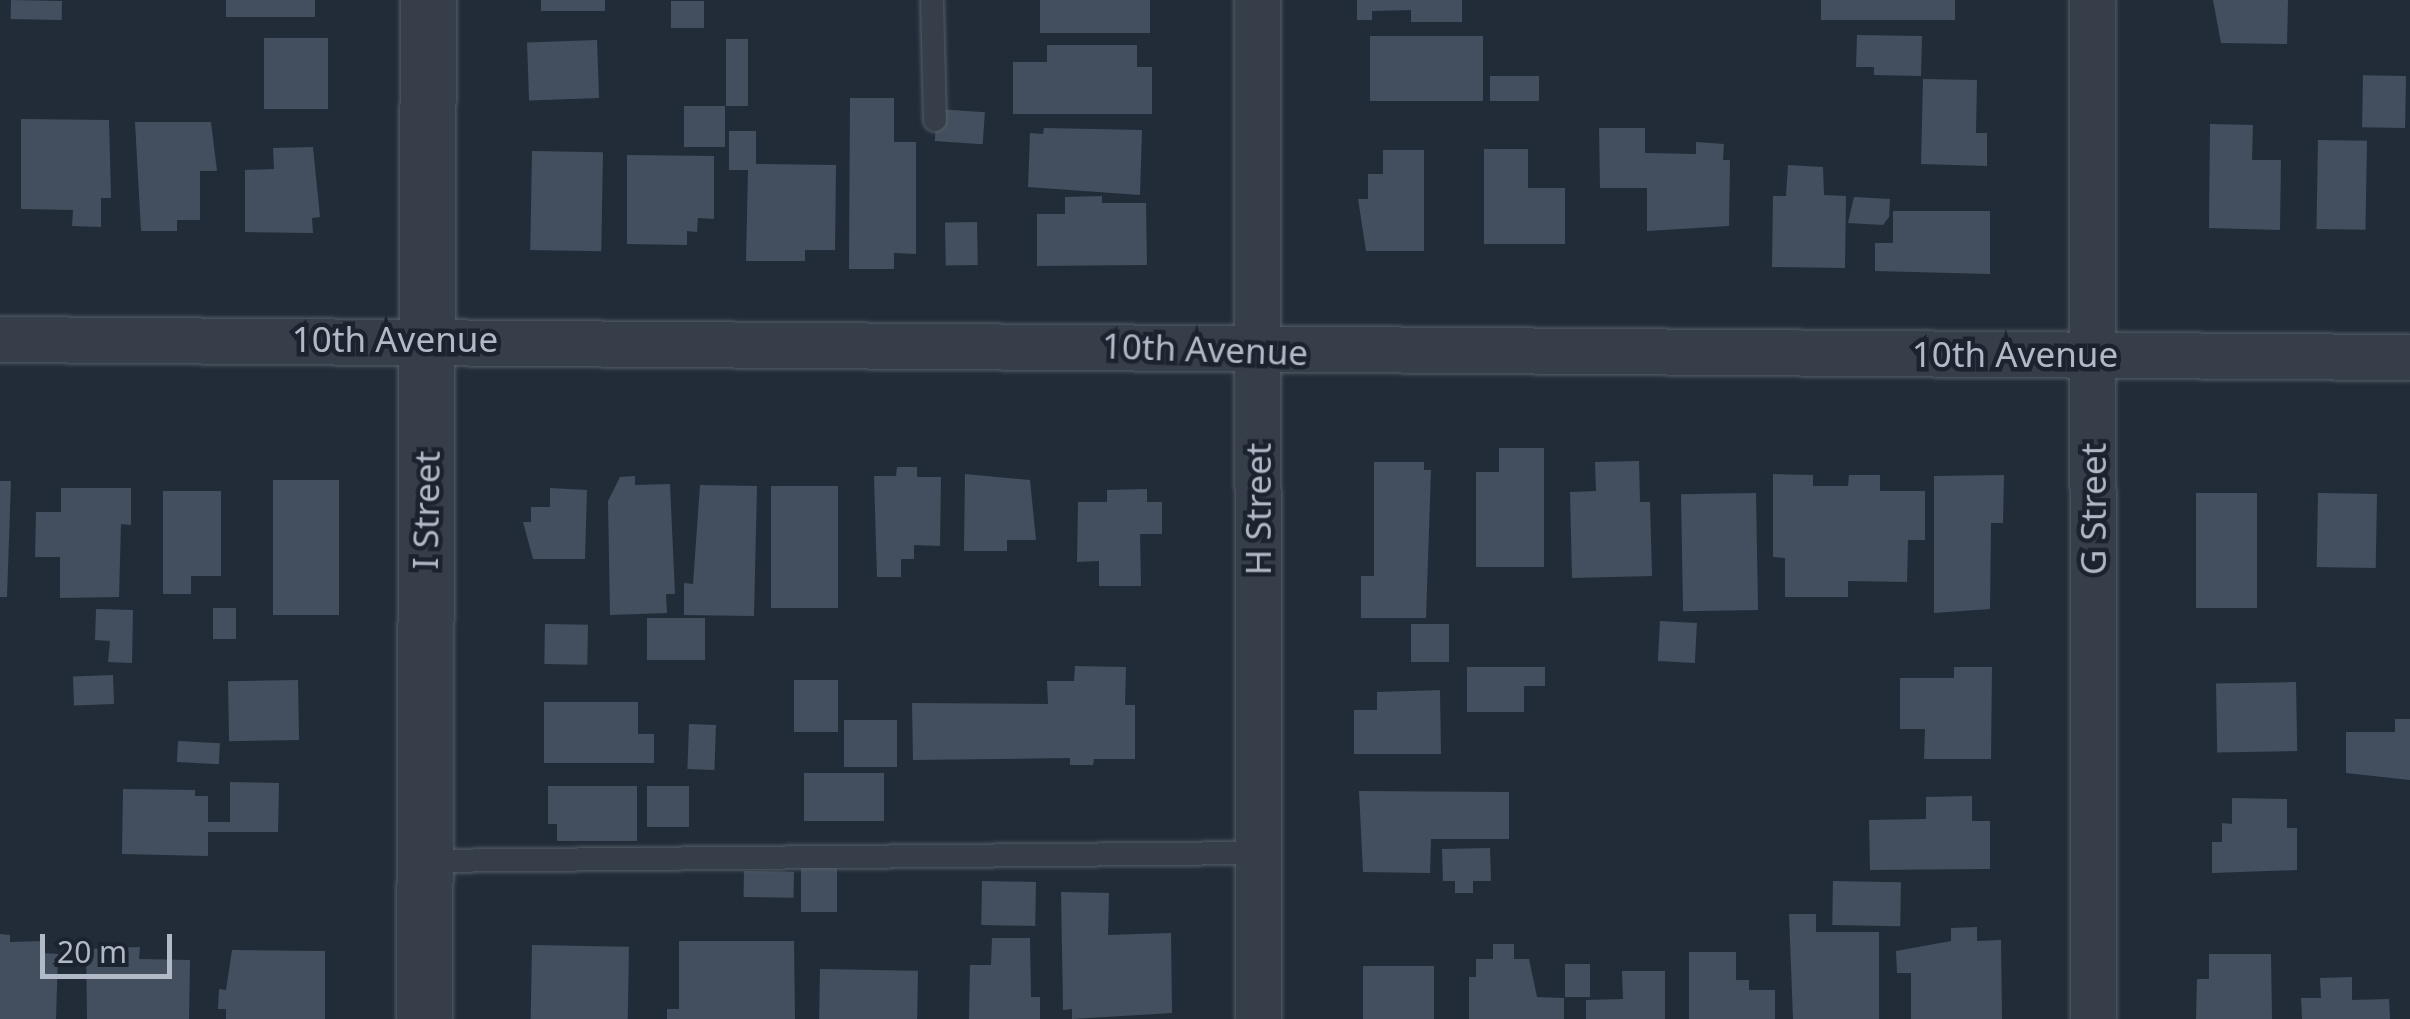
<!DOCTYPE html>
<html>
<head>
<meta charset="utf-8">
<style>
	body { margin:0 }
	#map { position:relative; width:2410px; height:1019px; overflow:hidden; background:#222c39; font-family:"Noto Sans",sans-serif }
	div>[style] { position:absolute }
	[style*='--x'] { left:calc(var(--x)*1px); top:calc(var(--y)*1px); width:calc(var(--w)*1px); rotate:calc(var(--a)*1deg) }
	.building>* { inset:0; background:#434f5e; transform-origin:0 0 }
	.roads { filter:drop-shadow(0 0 2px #545c67) drop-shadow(0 0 2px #545c67) }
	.service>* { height:22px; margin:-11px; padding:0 11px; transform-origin:11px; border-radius:11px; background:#363e4a }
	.minor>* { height:45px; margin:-22.5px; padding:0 22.5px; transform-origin:22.5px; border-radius:22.5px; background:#363e4a }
	.tertiary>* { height:55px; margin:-27.5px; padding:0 27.5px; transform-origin:27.5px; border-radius:27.5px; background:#363e4a }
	span { translate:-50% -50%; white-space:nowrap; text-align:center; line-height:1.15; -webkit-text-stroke:9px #1b232e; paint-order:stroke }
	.street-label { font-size:35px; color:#b1b9c6 }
	.scale { position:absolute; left:40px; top:934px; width:132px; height:45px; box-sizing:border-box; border:5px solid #b1b9c6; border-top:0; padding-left:12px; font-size:30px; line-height:35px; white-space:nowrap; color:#b1b9c6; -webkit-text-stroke:8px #1b232e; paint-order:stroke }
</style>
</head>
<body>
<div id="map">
	<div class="building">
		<div style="left:11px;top:0;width:51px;height:19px;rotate:1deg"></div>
		<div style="left:226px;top:0;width:89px;height:17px"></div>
		<div style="left:541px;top:0;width:64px;height:11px"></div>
		<div style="left:1040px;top:0;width:110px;height:33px"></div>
		<div style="clip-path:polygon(1357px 0,1462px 0,1462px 22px,1411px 22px,1411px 10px,1372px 11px,1372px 20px,1357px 20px)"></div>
		<div style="left:1821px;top:0;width:134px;height:20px"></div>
		<div style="clip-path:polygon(2213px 0,2288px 0,2287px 44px,2221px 43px)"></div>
		<div style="left:704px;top:1px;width:27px;height:33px;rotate:90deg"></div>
		<div style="clip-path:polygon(1857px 35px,1922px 36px,1921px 76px,1874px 75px,1874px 67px,1856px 67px)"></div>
		<div style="left:1483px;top:36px;width:65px;height:113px;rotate:90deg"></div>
		<div style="left:264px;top:38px;width:64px;height:71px"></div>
		<div style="left:726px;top:39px;width:22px;height:67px"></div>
		<div style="left:597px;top:40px;width:58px;height:70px;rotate:88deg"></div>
		<div style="clip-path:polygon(1047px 45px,1137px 45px,1137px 67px,1152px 67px,1152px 114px,1013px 114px,1013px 62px,1047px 62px)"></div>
		<div style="left:1490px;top:76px;width:49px;height:25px"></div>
		<div style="left:2406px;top:76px;width:52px;height:43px;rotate:91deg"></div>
		<div style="clip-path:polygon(1923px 79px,1977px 80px,1976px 133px,1987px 133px,1987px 166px,1921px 164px)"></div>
		<div style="clip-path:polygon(850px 98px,894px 98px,894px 142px,916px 142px,916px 254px,894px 253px,894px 269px,849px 269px)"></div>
		<div style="left:684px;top:106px;width:41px;height:41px"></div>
		<div style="left:937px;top:109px;width:48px;height:32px;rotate:4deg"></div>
		<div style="clip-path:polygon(21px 119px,109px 120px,111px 198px,101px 198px,101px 227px,72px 226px,73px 210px,21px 209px)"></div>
		<div style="clip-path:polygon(135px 122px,211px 122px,217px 171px,200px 171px,200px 220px,177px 220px,177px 231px,141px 231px)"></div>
		<div style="clip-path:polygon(2210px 124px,2253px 125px,2252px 160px,2281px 160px,2280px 230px,2209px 228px)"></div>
		<div style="clip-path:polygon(1044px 128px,1142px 130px,1140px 195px,1028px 187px,1030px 133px,1043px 134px)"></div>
		<div style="clip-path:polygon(1599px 128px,1645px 128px,1645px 153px,1696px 154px,1696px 142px,1724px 144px,1723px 160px,1730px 160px,1729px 226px,1647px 231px,1647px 188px,1600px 188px)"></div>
		<div style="clip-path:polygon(729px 131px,756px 131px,756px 164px,836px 165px,835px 250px,805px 250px,805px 261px,746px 261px,748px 170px,729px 170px)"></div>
		<div style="left:2318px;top:140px;width:49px;height:89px;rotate:1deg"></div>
		<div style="clip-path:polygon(313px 147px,320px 217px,312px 218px,313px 233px,245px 232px,245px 170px,274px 169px,273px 148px)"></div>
		<div style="clip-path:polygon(1484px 149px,1528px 149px,1528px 188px,1565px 188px,1565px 244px,1484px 244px)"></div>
		<div style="clip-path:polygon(1383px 150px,1424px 150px,1424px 251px,1366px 251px,1358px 199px,1368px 199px,1368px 174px,1383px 174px)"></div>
		<div style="left:532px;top:151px;width:71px;height:99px;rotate:1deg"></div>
		<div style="clip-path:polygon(627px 155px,714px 156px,714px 219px,698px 218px,697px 232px,687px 231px,687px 245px,627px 244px)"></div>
		<div style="clip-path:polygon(1788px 165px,1823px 167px,1824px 195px,1846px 196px,1845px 268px,1772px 267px,1773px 196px,1786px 196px)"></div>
		<div style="clip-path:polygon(1102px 196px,1102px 203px,1146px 203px,1147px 265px,1037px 266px,1037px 214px,1065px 214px,1065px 197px)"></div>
		<div style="clip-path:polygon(1854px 197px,1890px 199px,1889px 217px,1883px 225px,1848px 223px)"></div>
		<div style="clip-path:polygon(1893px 211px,1990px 211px,1990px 274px,1875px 271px,1875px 243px,1893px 243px)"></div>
		<div style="left:977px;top:222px;width:43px;height:32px;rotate:89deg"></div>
		<div style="clip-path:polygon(1499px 448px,1544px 448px,1544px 567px,1476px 567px,1476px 472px,1499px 472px)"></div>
		<div style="clip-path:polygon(1639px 461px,1640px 502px,1650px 502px,1652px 576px,1572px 578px,1570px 492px,1596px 491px,1595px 462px)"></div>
		<div style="clip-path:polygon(1374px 462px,1424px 462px,1424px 470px,1431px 470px,1426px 618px,1361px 618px,1361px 576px,1374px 576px)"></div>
		<div style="clip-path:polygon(897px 467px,917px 467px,917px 477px,941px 477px,940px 546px,914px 545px,914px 559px,901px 559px,901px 577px,877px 577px,874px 476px,896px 476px)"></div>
		<div style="clip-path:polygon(965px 474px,1030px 480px,1036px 540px,1007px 540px,1007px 551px,964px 551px)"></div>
		<div style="clip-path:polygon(1773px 474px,1813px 475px,1813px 486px,1848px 486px,1849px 475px,1880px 475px,1880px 491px,1925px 491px,1925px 540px,1908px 540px,1907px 582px,1848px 581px,1848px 597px,1785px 597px,1785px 558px,1773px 557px)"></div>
		<div style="clip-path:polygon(2004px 475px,2003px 523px,1991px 523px,1990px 609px,1934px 613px,1934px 476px)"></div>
		<div style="clip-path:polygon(635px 476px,635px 485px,670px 484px,675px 594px,666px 594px,667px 613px,610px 615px,608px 501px,620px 477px)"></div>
		<div style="left:273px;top:480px;width:66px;height:135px"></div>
		<div style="clip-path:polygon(0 481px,11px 481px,7px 597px,0 597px)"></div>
		<div style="clip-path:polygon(700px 485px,757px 486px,754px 616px,684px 615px,684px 583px,693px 584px)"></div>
		<div style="left:771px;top:486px;width:67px;height:122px"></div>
		<div style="clip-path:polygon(61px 488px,131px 488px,131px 525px,121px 524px,119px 597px,60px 598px,60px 557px,35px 557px,36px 512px,61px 512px)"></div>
		<div style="clip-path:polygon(550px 488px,587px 490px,585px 559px,533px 559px,523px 522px,531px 522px,531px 507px,550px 507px)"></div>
		<div style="clip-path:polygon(1147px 489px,1147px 502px,1162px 502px,1162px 534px,1140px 534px,1141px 586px,1099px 586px,1099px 561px,1077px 562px,1078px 502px,1107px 502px,1107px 490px)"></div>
		<div style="clip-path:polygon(163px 491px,221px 491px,221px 576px,191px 576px,191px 594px,163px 594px)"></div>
		<div style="left:1756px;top:493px;width:117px;height:75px;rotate:89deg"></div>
		<div style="left:2196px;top:493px;width:61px;height:115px"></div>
		<div style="left:2318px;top:493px;width:59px;height:74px;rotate:1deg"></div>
		<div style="left:213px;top:608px;width:23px;height:31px"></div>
		<div style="clip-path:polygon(96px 609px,133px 610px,132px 663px,108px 662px,110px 641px,95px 640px)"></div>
		<div style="left:647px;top:618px;width:58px;height:42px"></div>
		<div style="left:1660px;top:621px;width:37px;height:40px;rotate:3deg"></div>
		<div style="left:545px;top:624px;width:43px;height:40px;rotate:1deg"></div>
		<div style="left:1411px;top:624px;width:38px;height:38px"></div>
		<div style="clip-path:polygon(1075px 666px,1126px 667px,1125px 705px,1135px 705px,1135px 759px,1094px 759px,1093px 765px,1070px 765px,1070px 758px,913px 760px,912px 703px,1048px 704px,1047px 681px,1074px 681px)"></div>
		<div style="clip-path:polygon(1467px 667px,1545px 667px,1545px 686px,1524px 686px,1524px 712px,1467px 712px)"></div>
		<div style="clip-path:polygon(1954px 667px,1992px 667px,1991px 759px,1924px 759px,1925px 729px,1900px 729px,1900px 678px,1954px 678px)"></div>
		<div style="left:113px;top:675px;width:29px;height:40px;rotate:88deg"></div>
		<div style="left:298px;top:680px;width:60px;height:70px;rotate:89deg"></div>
		<div style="left:794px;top:680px;width:44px;height:52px"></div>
		<div style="left:2296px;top:682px;width:69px;height:80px;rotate:89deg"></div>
		<div style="clip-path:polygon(1440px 690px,1441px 754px,1354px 754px,1354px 710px,1377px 710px,1377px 692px)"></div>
		<div style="clip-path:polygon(544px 702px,638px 702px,638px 734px,654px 734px,654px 763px,544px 763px)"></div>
		<div style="clip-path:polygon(2395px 719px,2410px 719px,2410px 780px,2346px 773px,2346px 732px,2395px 732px)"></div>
		<div style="left:844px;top:720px;width:53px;height:47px"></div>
		<div style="left:689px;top:724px;width:27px;height:45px;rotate:2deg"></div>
		<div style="left:178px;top:741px;width:42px;height:21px;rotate:3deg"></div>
		<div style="left:804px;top:773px;width:80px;height:48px"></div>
		<div style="clip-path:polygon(230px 782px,279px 783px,278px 832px,208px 832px,208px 856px,122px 854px,123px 789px,195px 790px,195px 796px,208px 796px,208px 822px,230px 822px)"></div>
		<div style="clip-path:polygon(548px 786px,637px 786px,637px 841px,557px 841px,557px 824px,548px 824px)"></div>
		<div style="left:647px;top:786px;width:42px;height:41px"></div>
		<div style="clip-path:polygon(1359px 791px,1509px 792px,1509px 839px,1431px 839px,1430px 873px,1363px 872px)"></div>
		<div style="clip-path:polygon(1972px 796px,1972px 821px,1990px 821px,1990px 869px,1870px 870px,1869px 820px,1926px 819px,1926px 797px)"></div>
		<div style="clip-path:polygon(2232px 798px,2287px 799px,2287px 828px,2297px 828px,2297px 870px,2212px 873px,2212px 842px,2222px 842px,2222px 823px,2232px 824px)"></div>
		<div style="clip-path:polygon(1490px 848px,1491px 881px,1473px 881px,1473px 893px,1455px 893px,1455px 881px,1443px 881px,1442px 849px)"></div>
		<div style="left:801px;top:865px;width:36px;height:47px"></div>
		<div style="left:744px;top:871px;width:50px;height:26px;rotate:1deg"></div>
		<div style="left:982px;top:881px;width:54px;height:44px;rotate:1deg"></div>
		<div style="left:1833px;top:881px;width:68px;height:44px;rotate:1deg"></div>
		<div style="clip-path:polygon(1061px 892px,1109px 893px,1108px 935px,1171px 933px,1172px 1013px,1072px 1019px,1072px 1009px,1063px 1010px)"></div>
		<div style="clip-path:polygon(1789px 914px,1816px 914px,1816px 932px,1879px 932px,1879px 1019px,1793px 1019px)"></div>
		<div style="clip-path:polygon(1977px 927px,1977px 941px,2001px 940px,2002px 1019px,1911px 1019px,1911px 973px,1897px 973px,1896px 951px,1951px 941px,1951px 928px)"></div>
		<div style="clip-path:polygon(0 934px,10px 935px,10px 942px,43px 941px,43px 953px,58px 954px,56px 1019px,0 1019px)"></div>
		<div style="clip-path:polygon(992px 938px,1030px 938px,1031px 997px,1040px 997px,1040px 1019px,969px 1019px,970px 965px,991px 965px)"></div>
		<div style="clip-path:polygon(679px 941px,794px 941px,795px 1019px,667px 1019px,667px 1009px,679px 1009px)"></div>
		<div style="clip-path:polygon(1493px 944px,1514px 944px,1514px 959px,1529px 959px,1537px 997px,1564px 998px,1564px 1019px,1469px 1019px,1469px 977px,1476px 977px,1476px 959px,1493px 959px)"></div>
		<div style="left:532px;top:945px;width:97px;height:74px;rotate:1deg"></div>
		<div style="clip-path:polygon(140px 947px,139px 959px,190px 960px,189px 1019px,87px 1019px,86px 949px)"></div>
		<div style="clip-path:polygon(232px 950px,325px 951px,325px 1019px,226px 1019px,226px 1009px,218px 1009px,219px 989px,226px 990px)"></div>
		<div style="clip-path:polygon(1689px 952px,1736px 952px,1736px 980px,1749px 980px,1749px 990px,1775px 990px,1775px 1019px,1689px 1019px)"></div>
		<div style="clip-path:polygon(2209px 954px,2271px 954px,2272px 1019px,2196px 1019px,2197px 979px,2209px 979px)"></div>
		<div style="left:1565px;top:964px;width:25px;height:33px"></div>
		<div style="left:1363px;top:966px;width:71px;height:53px"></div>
		<div style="left:820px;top:969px;width:98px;height:50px;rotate:1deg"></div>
		<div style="clip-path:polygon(1622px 971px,1665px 971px,1665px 1019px,1586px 1019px,1586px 1000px,1623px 999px)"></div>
		<div style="clip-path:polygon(2352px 977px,2352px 1000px,2389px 999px,2390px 1019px,2302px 1019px,2301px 998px,2321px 998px,2320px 978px)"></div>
	</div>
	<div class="roads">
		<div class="service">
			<div style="--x:932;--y:0;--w:120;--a:88.6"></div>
			<div style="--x:422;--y:861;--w:836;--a:-0.55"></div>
		</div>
		<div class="minor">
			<div style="--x:1257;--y:0;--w:1019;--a:89.94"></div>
			<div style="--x:2092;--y:0;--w:1019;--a:89.94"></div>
			<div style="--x:0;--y:339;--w:2410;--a:0.43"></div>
		</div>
		<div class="tertiary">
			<div style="--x:424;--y:1019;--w:1019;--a:-89.78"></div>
		</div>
	</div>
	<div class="street-label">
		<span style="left:395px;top:339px">10th Avenue</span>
		<span style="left:1205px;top:349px;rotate:2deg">10th Avenue</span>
		<span style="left:2015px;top:354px">10th Avenue</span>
		<span style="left:1258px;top:509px;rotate:-90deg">H Street</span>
		<span style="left:2093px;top:509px;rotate:-90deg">G Street</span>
		<span style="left:426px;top:510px;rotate:-89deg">I Street</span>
	</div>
	<div class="scale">20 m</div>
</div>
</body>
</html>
